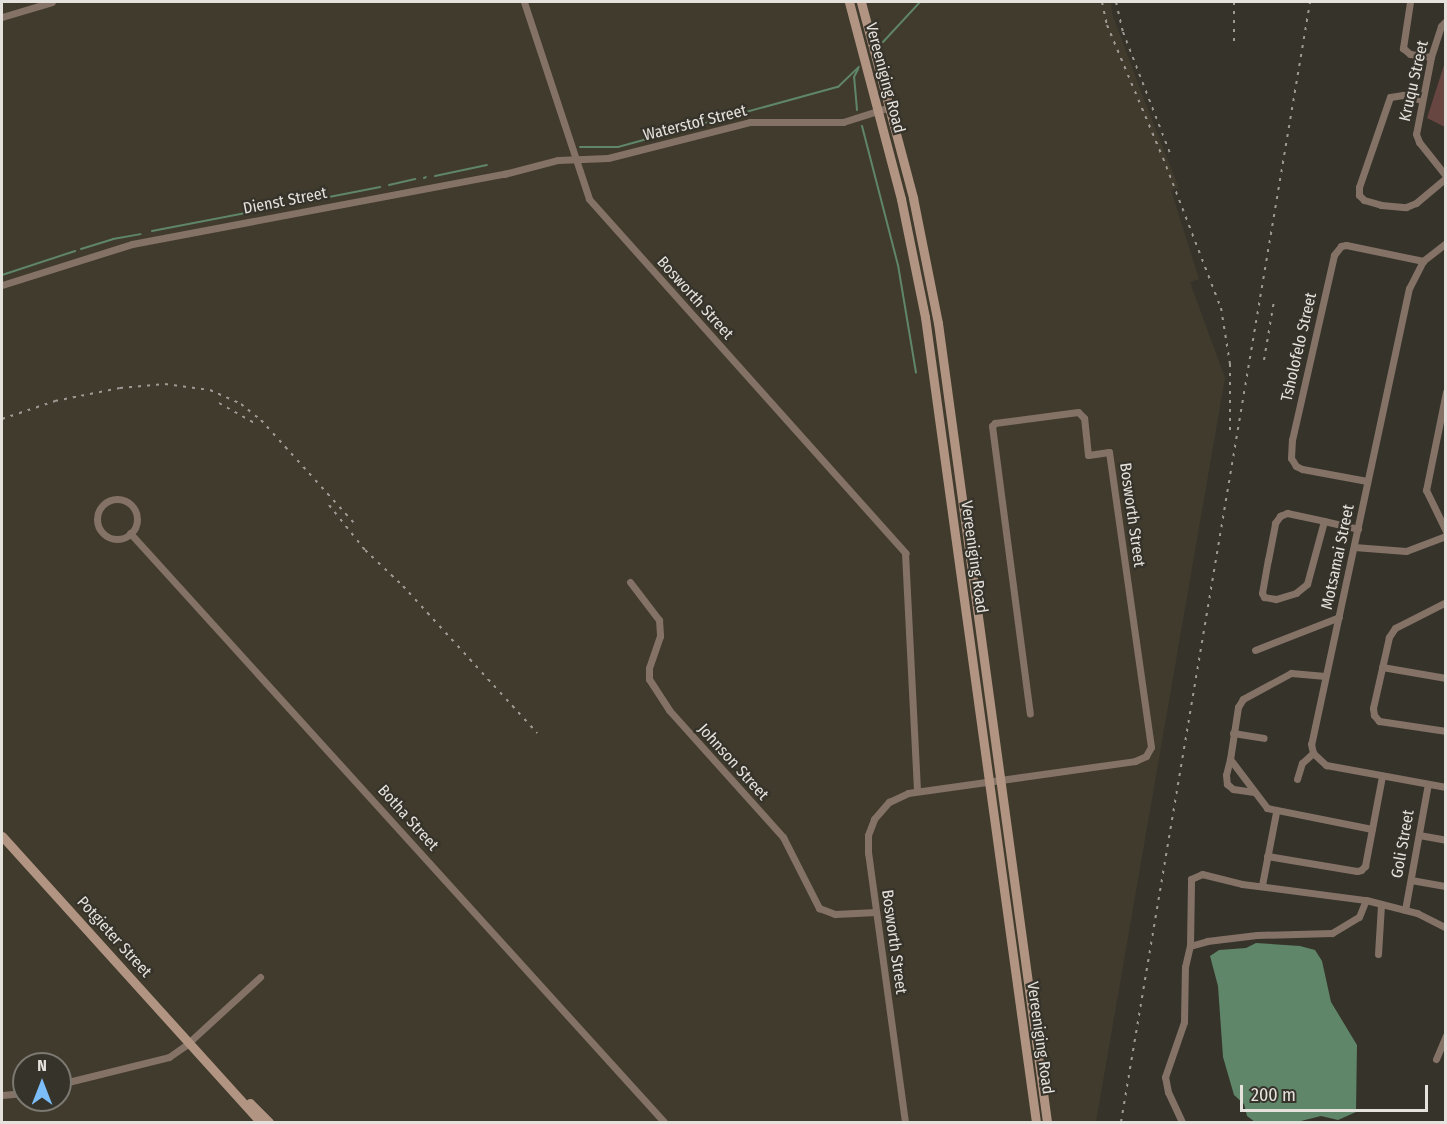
<!DOCTYPE html>
<html>
<head>
<meta charset="utf-8">
<style>
	body { margin:0 }
	#map { position:relative; width:1447px; height:1124px; overflow:hidden; background:#36332b; font-family:"Fira Sans Condensed",sans-serif }
	div>[style] { position:absolute }
	[style*='--x'] { left:calc(var(--x)*1px); top:calc(var(--y)*1px); width:calc(var(--w)*1px); rotate:calc(var(--a)*1deg) }
	.built>* { inset:0; background:#413b2d }
	.green>* { inset:0; background:#674541 }
	.water>* { inset:0; background:#5f8668 }
	.stream>* { height:2px; margin:-1px; padding:0 1px; transform-origin:1px; border-radius:1px; background:#5f8668 }
	.minor>* { height:7px; margin:-3.5px; padding:0 3.5px; transform-origin:3.5px; border-radius:3.5px; background:#847266 }
	.minor>.ring { margin:-3.5px; padding:0; box-sizing:content-box; background:none; border:7px solid #847266; border-radius:50% }
	.secondary>* { height:9px; margin:-4.5px; padding:0 4.5px; transform-origin:4.5px; border-radius:4.5px; background:#b19582 }
	.rail>* { height:2px; margin-top:-1px; transform-origin:0; background:repeating-linear-gradient(90deg,#9d9a94 0 3px,transparent 0 9px) }
	span { translate:-50% -50%; white-space:nowrap; text-align:center; line-height:1.15; -webkit-text-stroke:4.5px #36332b; paint-order:stroke }
	.street-label { font-size:16px; color:#e5e2dd }
	.frame { position:absolute; inset:0; border:3px solid #e5e2dd; pointer-events:none }
	.north { position:absolute; left:12px; top:1052px; width:60px; height:60px; box-sizing:border-box; background:#36332b; border:2px solid #7c7972; border-radius:50%; rotate:0deg; font-size:16px; font-weight:700; line-height:24px; text-align:center; color:#e5e2dd }
	.north::after { content:''; display:block; margin:auto; width:21px; height:27px; background:#7cbef9; clip-path:polygon(50% 0,100% 100%,50% 72%,0 100%) }
	.scale { position:absolute; left:1240px; top:1085px; width:188px; height:27px; box-sizing:border-box; border:3px solid #e5e2dd; border-top:0; padding-left:8px; font-size:18px; line-height:21px; white-space:nowrap; color:#e5e2dd; -webkit-text-stroke:4px #36332b; paint-order:stroke }
</style>
</head>
<body>
<div id="map">
	<div class="built">
		<div style="clip-path:polygon(evenodd,2px 2px,1111px 2px,1112px 13px,1140px 89px,1179px 188px,1171px 190px,1199px 279px,1190px 282px,1225px 378px,1096px 1122px,2px 1122px,2px 2px,24px 1064px,60px 1064px,60px 1100px,24px 1100px,24px 1064px)"></div>
	</div>
	<div class="green">
		<div style="clip-path:polygon(1445px 62px,1446px 127px,1445px 127px,1427px 118px)"></div>
	</div>
	<div class="water">
		<div style="clip-path:polygon(1256px 943px,1300px 946px,1315px 950px,1322px 961px,1331px 1002px,1357px 1045px,1356px 1112px,1338px 1120px,1321px 1116px,1297px 1122px,1255px 1122px,1247px 1116px,1244px 1104px,1234px 1095px,1223px 1057px,1218px 986px,1210px 956px,1219px 950px,1246px 948px)"></div>
	</div>
	<div class="stream">
		<div style="--x:883;--y:42;--w:54;--a:-47.2"></div>
		<div style="--x:857;--y:110;--w:33;--a:-95"></div>
		<div style="--x:854;--y:77;--w:9;--a:-63"></div>
		<div style="--x:862;--y:126;--w:144;--a:75.5"></div>
		<div style="--x:898;--y:265;--w:109;--a:80.5"></div>
		<div style="--x:580;--y:147;--w:38;--a:0"></div>
		<div style="--x:618;--y:147;--w:228;--a:-15.3"></div>
		<div style="--x:838;--y:87;--w:29;--a:-44"></div>
		<div style="--x:435;--y:176;--w:53;--a:-11.9"></div>
		<div style="--x:424;--y:178;--w:2;--a:-27"></div>
		<div style="--x:389;--y:185;--w:27;--a:-13"></div>
		<div style="--x:288;--y:205;--w:94;--a:-11.1"></div>
		<div style="--x:152;--y:231;--w:127;--a:-10.9"></div>
		<div style="--x:81;--y:249;--w:34;--a:-17"></div>
		<div style="--x:113;--y:239;--w:28;--a:-10"></div>
		<div style="--x:2;--y:275;--w:77;--a:-18.2"></div>
	</div>
	<div class="minor">
		<div style="--x:524;--y:2;--w:207;--a:71.7"></div>
		<div style="--x:589;--y:199;--w:475;--a:48.2"></div>
		<div style="--x:905;--y:553;--w:237;--a:87.1"></div>
		<div style="--x:1410;--y:2;--w:47;--a:98.7"></div>
		<div style="--x:1403;--y:48;--w:9;--a:41"></div>
		<div style="--x:1410;--y:54;--w:21;--a:8"></div>
		<div style="--x:2;--y:17;--w:52;--a:-16.7"></div>
		<div style="--x:1446;--y:21;--w:7;--a:135"></div>
		<div style="--x:1441;--y:26;--w:33;--a:108"></div>
		<div style="--x:1431;--y:57;--w:78;--a:101"></div>
		<div style="--x:1416;--y:134;--w:9;--a:69"></div>
		<div style="--x:1419;--y:142;--w:43;--a:51.5"></div>
		<div style="--x:1422;--y:100;--w:20;--a:-165"></div>
		<div style="--x:1403;--y:95;--w:13;--a:171"></div>
		<div style="--x:1390;--y:97;--w:95;--a:109"></div>
		<div style="--x:1359;--y:187;--w:8;--a:90"></div>
		<div style="--x:1359;--y:195;--w:7;--a:45"></div>
		<div style="--x:1364;--y:200;--w:18;--a:16"></div>
		<div style="--x:1381;--y:205;--w:25;--a:5"></div>
		<div style="--x:1406;--y:207;--w:11;--a:-22"></div>
		<div style="--x:1416;--y:203;--w:39;--a:-40"></div>
		<div style="--x:1446;--y:243;--w:29;--a:142"></div>
		<div style="--x:1423;--y:261;--w:30;--a:117"></div>
		<div style="--x:1409;--y:288;--w:466;--a:102.1"></div>
		<div style="--x:1311;--y:744;--w:9;--a:77"></div>
		<div style="--x:1313;--y:753;--w:18;--a:43"></div>
		<div style="--x:1326;--y:765;--w:122;--a:10.4"></div>
		<div style="--x:2;--y:285;--w:136;--a:-17.5"></div>
		<div style="--x:132;--y:244;--w:379;--a:-10.7"></div>
		<div style="--x:504;--y:174;--w:56;--a:-14.5"></div>
		<div style="--x:558;--y:160;--w:50;--a:-2.3"></div>
		<div style="--x:608;--y:158;--w:146;--a:-14.2"></div>
		<div style="--x:750;--y:122;--w:93;--a:0"></div>
		<div style="--x:843;--y:122;--w:49;--a:-17.7"></div>
		<div style="--x:1446;--y:392;--w:100;--a:101.5"></div>
		<div style="--x:1426;--y:490;--w:46;--a:64"></div>
		<div style="--x:1367;--y:481;--w:66;--a:-169.5"></div>
		<div style="--x:1302;--y:469;--w:7;--a:-153"></div>
		<div style="--x:1296;--y:466;--w:9;--a:-122"></div>
		<div style="--x:1291;--y:458;--w:18;--a:-87"></div>
		<div style="--x:1292;--y:440;--w:190;--a:-77.2"></div>
		<div style="--x:1334;--y:255;--w:11;--a:-52"></div>
		<div style="--x:1341;--y:246;--w:5;--a:-11"></div>
		<div style="--x:1346;--y:245;--w:79;--a:11.7"></div>
		<div class="ring" style="left:97px;top:499px;width:33px;height:33px"></div>
		<div style="--x:1324;--y:521;--w:65;--a:105.1"></div>
		<div style="--x:1307;--y:584;--w:14;--a:141"></div>
		<div style="--x:1296;--y:593;--w:21;--a:163"></div>
		<div style="--x:1276;--y:599;--w:12;--a:-171"></div>
		<div style="--x:1264;--y:597;--w:4;--a:-117"></div>
		<div style="--x:1262;--y:593;--w:34;--a:-80"></div>
		<div style="--x:1268;--y:560;--w:38;--a:-79"></div>
		<div style="--x:1275;--y:523;--w:9;--a:-54"></div>
		<div style="--x:1280;--y:516;--w:8;--a:-23"></div>
		<div style="--x:1287;--y:513;--w:38;--a:12"></div>
		<div style="--x:1324;--y:521;--w:35;--a:13"></div>
		<div style="--x:130;--y:533;--w:795;--a:47.8"></div>
		<div style="--x:1354;--y:547;--w:52;--a:4.4"></div>
		<div style="--x:1406;--y:551;--w:43;--a:-20.6"></div>
		<div style="--x:630;--y:582;--w:48;--a:52.7"></div>
		<div style="--x:659;--y:620;--w:16;--a:86"></div>
		<div style="--x:660;--y:636;--w:34;--a:109"></div>
		<div style="--x:649;--y:668;--w:11;--a:90"></div>
		<div style="--x:649;--y:679;--w:37;--a:57"></div>
		<div style="--x:669;--y:710;--w:171;--a:48.1"></div>
		<div style="--x:783;--y:837;--w:80;--a:63.1"></div>
		<div style="--x:819;--y:908;--w:17;--a:21"></div>
		<div style="--x:835;--y:914;--w:41;--a:-2.8"></div>
		<div style="--x:1446;--y:602;--w:57;--a:153"></div>
		<div style="--x:1395;--y:628;--w:11;--a:124"></div>
		<div style="--x:1389;--y:637;--w:73;--a:102.7"></div>
		<div style="--x:1373;--y:708;--w:7;--a:82"></div>
		<div style="--x:1374;--y:715;--w:8;--a:50"></div>
		<div style="--x:1379;--y:721;--w:68;--a:8.5"></div>
		<div style="--x:1255;--y:650;--w:90;--a:-21.4"></div>
		<div style="--x:1382;--y:667;--w:65;--a:9.8"></div>
		<div style="--x:1325;--y:676;--w:34;--a:-175"></div>
		<div style="--x:1291;--y:673;--w:55;--a:151.6"></div>
		<div style="--x:1243;--y:699;--w:9;--a:122"></div>
		<div style="--x:1238;--y:707;--w:53;--a:98.7"></div>
		<div style="--x:1230;--y:759;--w:61;--a:52.9"></div>
		<div style="--x:1267;--y:808;--w:107;--a:11.3"></div>
		<div style="--x:1233;--y:733;--w:31;--a:9"></div>
		<div style="--x:1230;--y:759;--w:16;--a:104"></div>
		<div style="--x:1226;--y:775;--w:9;--a:84"></div>
		<div style="--x:1227;--y:784;--w:8;--a:40"></div>
		<div style="--x:1233;--y:789;--w:21;--a:8"></div>
		<div style="--x:1297;--y:779;--w:17;--a:-73"></div>
		<div style="--x:1302;--y:763;--w:15;--a:-42"></div>
		<div style="--x:1419;--y:835;--w:27;--a:10"></div>
		<div style="--x:1267;--y:856;--w:91;--a:9.5"></div>
		<div style="--x:1357;--y:871;--w:4;--a:-14"></div>
		<div style="--x:1361;--y:870;--w:6;--a:-45"></div>
		<div style="--x:1365;--y:866;--w:92;--a:-79.3"></div>
		<div style="--x:1411;--y:880;--w:36;--a:10"></div>
		<div style="--x:1262;--y:885;--w:74;--a:-79.1"></div>
		<div style="--x:1405;--y:910;--w:128;--a:-79.7"></div>
		<div style="--x:1190;--y:946;--w:67;--a:-89.1"></div>
		<div style="--x:1191;--y:879;--w:12;--a:-24"></div>
		<div style="--x:1202;--y:874;--w:41;--a:14"></div>
		<div style="--x:1242;--y:884;--w:125;--a:7.4"></div>
		<div style="--x:1366;--y:900;--w:53;--a:14.3"></div>
		<div style="--x:1417;--y:913;--w:33;--a:27"></div>
		<div style="--x:1378;--y:954;--w:49;--a:-86.5"></div>
		<div style="--x:1436;--y:1059;--w:26;--a:-67"></div>
		<div style="--x:60;--y:1084;--w:112;--a:-13.9"></div>
		<div style="--x:169;--y:1057;--w:19;--a:-35"></div>
		<div style="--x:185;--y:1046;--w:102;--a:-42.6"></div>
		<div style="--x:2;--y:1095;--w:22;--a:-5"></div>
		<div style="--x:905;--y:1122;--w:272;--a:-97.8"></div>
		<div style="--x:868;--y:853;--w:18;--a:-90"></div>
		<div style="--x:868;--y:835;--w:17;--a:-69"></div>
		<div style="--x:874;--y:819;--w:23;--a:-49"></div>
		<div style="--x:889;--y:802;--w:21;--a:-25"></div>
		<div style="--x:908;--y:793;--w:229;--a:-8"></div>
		<div style="--x:1135;--y:761;--w:12;--a:-24"></div>
		<div style="--x:1146;--y:756;--w:10;--a:-61"></div>
		<div style="--x:1151;--y:747;--w:298;--a:-98.1"></div>
		<div style="--x:1109;--y:452;--w:21;--a:172"></div>
		<div style="--x:1088;--y:455;--w:37;--a:-96"></div>
		<div style="--x:1084;--y:418;--w:8;--a:-135"></div>
		<div style="--x:1078;--y:412;--w:84;--a:172.5"></div>
		<div style="--x:995;--y:423;--w:4;--a:135"></div>
		<div style="--x:992;--y:426;--w:290;--a:82.5"></div>
		<div style="--x:1182;--y:1122;--w:33;--a:-115"></div>
		<div style="--x:1168;--y:1092;--w:15;--a:-101"></div>
		<div style="--x:1165;--y:1077;--w:58;--a:-70.9"></div>
		<div style="--x:1184;--y:1022;--w:55;--a:-89"></div>
		<div style="--x:1185;--y:967;--w:22;--a:-77"></div>
		<div style="--x:1190;--y:946;--w:18;--a:-16"></div>
		<div style="--x:1207;--y:941;--w:50;--a:-6.8"></div>
		<div style="--x:1257;--y:935;--w:75;--a:-1.5"></div>
		<div style="--x:1332;--y:933;--w:31;--a:-31"></div>
		<div style="--x:1359;--y:917;--w:18;--a:-68"></div>
	</div>
	<div class="secondary">
		<div style="--x:849;--y:2;--w:204;--a:75.2"></div>
		<div style="--x:901;--y:199;--w:120;--a:78.5"></div>
		<div style="--x:925;--y:317;--w:813;--a:82.15"></div>
		<div style="--x:861;--y:2;--w:203;--a:75.1"></div>
		<div style="--x:913;--y:198;--w:127;--a:78.7"></div>
		<div style="--x:938;--y:323;--w:806;--a:82.23"></div>
		<div style="--x:2;--y:836;--w:385;--a:47.9"></div>
		<div style="--x:250;--y:1103;--w:27;--a:45"></div>
	</div>
	<div class="rail">
		<div style="--x:1102;--y:2;--w:24;--a:78"></div>
		<div style="--x:1107;--y:25;--w:144;--a:67.2"></div>
		<div style="--x:1163;--y:158;--w:161;--a:68.9"></div>
		<div style="--x:1221;--y:308;--w:57;--a:80.9"></div>
		<div style="--x:1230;--y:364;--w:68;--a:90"></div>
		<div style="--x:1116;--y:2;--w:31;--a:77"></div>
		<div style="--x:1123;--y:32;--w:133;--a:68.8"></div>
		<div style="--x:1234;--y:41;--w:39;--a:-90"></div>
		<div style="--x:1264;--y:360;--w:60;--a:-80.4"></div>
		<div style="--x:219;--y:403;--w:43;--a:29.6"></div>
		<div style="--x:2;--y:419;--w:56;--a:-18.8"></div>
		<div style="--x:55;--y:401;--w:66;--a:-11.3"></div>
		<div style="--x:120;--y:388;--w:45;--a:-5.1"></div>
		<div style="--x:165;--y:384;--w:45;--a:7.6"></div>
		<div style="--x:210;--y:390;--w:34;--a:24"></div>
		<div style="--x:241;--y:404;--w:26;--a:39"></div>
		<div style="--x:261;--y:420;--w:140;--a:47.9"></div>
		<div style="--x:329;--y:505;--w:58;--a:51.3"></div>
		<div style="--x:365;--y:550;--w:52;--a:43.5"></div>
		<div style="--x:403;--y:586;--w:199;--a:47.6"></div>
		<div style="--x:1121;--y:1122;--w:1136;--a:-80.42"></div>
	</div>
	<div class="street-label">
		<span style="left:885px;top:78px;rotate:75deg">Vereeniging Road</span>
		<span style="left:1414px;top:81px;rotate:-77deg">Kruqu Street</span>
		<span style="left:695px;top:123px;rotate:-14deg">Waterstof Street</span>
		<span style="left:285px;top:201px;rotate:-11deg">Dienst Street</span>
		<span style="left:695px;top:298px;rotate:48deg">Bosworth Street</span>
		<span style="left:1299px;top:347px;rotate:-77deg">Tsholofelo Street</span>
		<span style="left:1132px;top:515px;rotate:82deg">Bosworth Street</span>
		<span style="left:974px;top:557px;rotate:82deg">Vereeniging Road</span>
		<span style="left:1338px;top:557px;rotate:-78deg">Motsamai Street</span>
		<span style="left:733px;top:762px;rotate:48deg">Johnson Street</span>
		<span style="left:408px;top:818px;rotate:48deg">Botha Street</span>
		<span style="left:1403px;top:844px;rotate:-80deg">Goli Street</span>
		<span style="left:114px;top:937px;rotate:48deg">Potgieter Street</span>
		<span style="left:894px;top:942px;rotate:82deg">Bosworth Street</span>
		<span style="left:1040px;top:1038px;rotate:82deg">Vereeniging Road</span>
	</div>
	<div class="frame"></div>
	<div class="north">N</div>
	<div class="scale">200 m</div>
</div>
</body>
</html>
